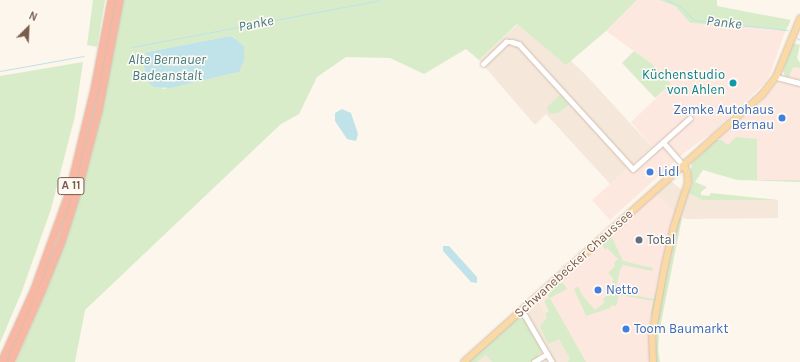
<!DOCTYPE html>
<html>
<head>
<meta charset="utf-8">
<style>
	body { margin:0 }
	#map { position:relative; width:800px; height:362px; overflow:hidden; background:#fdf6ec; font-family:Karla,sans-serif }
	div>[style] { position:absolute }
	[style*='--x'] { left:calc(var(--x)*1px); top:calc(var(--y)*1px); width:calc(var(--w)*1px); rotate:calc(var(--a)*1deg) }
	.residential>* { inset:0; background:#f5e8da }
	.commercial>* { inset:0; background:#fde8e0 }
	.green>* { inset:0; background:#d8ecc9 }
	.water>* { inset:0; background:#bfe3e8 }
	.stream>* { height:1px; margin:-0.5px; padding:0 0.5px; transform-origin:0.5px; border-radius:0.5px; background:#bfe3e8 }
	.roads { filter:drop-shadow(0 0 1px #d1beb0) drop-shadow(0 0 1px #d1beb0) }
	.minor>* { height:4.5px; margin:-2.25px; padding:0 2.25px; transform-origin:2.25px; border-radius:2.25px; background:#fff }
	.major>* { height:5.5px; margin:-2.75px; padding:0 2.75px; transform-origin:2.75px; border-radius:2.75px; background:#fbd9a5 }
	.highway>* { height:7px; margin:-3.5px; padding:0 3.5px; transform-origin:3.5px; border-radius:3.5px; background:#f7b7a3 }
	.dots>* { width:11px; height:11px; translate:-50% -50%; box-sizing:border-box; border:2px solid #fffaf3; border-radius:50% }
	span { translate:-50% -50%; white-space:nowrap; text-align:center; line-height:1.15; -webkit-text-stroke:3px #fffaf3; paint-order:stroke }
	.shield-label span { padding:1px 3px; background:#fffaf3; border:1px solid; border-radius:3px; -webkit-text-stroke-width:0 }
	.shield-label { font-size:12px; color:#7a5c4d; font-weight:700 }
	.culture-label { font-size:13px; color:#0d838f }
	.right { translate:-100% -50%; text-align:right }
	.shop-label { font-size:13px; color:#366cbe }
	.left { translate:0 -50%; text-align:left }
	.service-label { font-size:13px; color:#4e5e75 }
	.street-label { font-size:13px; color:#7a5c4d }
	.water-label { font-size:14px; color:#437c86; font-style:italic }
	.north { position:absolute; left:8px; top:8px; width:40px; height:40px; -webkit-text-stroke:3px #fffaf3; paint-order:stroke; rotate:24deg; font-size:11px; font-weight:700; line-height:16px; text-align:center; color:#7a5c4d }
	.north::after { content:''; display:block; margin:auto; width:14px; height:18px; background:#7a5c4d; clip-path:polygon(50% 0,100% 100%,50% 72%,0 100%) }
</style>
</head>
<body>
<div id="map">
	<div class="residential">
		<div style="clip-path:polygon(518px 24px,566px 64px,570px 60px,585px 74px,652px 147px,610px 184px,546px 114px,535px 125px,479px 60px)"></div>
		<div style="clip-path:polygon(671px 181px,683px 191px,702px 200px,778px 200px,778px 218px,685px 219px,670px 209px,656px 194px)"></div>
		<div style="clip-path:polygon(538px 301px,572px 362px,467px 362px,516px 318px)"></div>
	</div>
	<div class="commercial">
		<div style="clip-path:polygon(637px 0,659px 0,675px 6px,690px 23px,774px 29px,785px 32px,770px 74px,765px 83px,709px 136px,707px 136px,683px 154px,610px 220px,592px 200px,652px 147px,631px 122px,671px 84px,652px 64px,606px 31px)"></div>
		<div style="clip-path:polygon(790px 66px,800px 68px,800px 180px,757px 180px,728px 145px,722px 140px,717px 139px,754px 108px,785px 76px)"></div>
		<div style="clip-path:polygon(656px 194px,675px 213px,650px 338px,651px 362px,572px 362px,538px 301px)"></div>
	</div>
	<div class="green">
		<div style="clip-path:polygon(93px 0,105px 0,97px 47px,87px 45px)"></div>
		<div style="clip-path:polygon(evenodd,123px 0,637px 0,606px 31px,566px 65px,517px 24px,479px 60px,466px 49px,424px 74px,390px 58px,346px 57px,317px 77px,299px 114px,281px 124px,85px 310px,75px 362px,16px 362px,49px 283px,81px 192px,102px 111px,123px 0,230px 36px,236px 38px,239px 72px,163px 89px,147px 52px,230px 36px)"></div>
		<div style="clip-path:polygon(659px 0,717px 0,717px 6px,791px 20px,785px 32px,774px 29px,690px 23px,675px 6px)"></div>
		<div style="clip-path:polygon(793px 43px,800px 45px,797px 58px,800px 63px,800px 68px,793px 67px,789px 77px,785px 76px,783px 71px)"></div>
		<div style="clip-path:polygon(634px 51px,652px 64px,671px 84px,655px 98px,622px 63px)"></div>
		<div style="clip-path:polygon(83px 62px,75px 116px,51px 209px,22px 291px,0 343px,0 76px)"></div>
		<div style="clip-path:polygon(560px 95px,569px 105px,558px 113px,549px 114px,547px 107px)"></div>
		<div style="clip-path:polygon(736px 137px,757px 139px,757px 180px,800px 180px,800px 182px,737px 180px,703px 170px,695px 182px,707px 187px,701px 192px,701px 195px,709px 196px,711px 193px,778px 200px,702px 200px,688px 193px,692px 185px,691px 169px,692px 163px,715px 140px,722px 140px,728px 145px)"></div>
		<div style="clip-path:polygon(679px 216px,682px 218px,659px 333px,658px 350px,660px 362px,656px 362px,656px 327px,672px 244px)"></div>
		<div style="clip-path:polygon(611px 235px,623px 261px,653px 268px,652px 271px,623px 265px,620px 270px,615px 292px,654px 299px,655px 293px,657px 293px,654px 311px,650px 317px,653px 301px,619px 295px,616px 306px,612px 305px,610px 308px,586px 316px,574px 289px,578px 286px,582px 295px,595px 310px,605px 302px,603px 299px,613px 290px,611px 288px,614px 285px,612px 283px,613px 278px,608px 273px,615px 266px,614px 263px,618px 259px,607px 248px,605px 250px,602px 244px)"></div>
		<div style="clip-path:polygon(559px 282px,564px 284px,567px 289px,550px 298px,586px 362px,568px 362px,570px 359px,559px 339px,548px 344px,540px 326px,547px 318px,545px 313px,549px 311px,544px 301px,549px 298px,547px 294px)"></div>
		<div style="clip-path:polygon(519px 317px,525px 319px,542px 348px,538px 357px,530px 362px,492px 362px,486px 355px,477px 362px,467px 362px)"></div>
	</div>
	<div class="water">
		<div style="clip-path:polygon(230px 36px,235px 38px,244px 47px,244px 60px,239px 72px,170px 88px,154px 87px,148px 82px,143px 61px,147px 52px)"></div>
		<div style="clip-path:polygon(342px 109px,351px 113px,358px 134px,356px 141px,347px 139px,335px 121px,335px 113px)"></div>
		<div style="clip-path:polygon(443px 246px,449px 246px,477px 277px,477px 283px,471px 282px,443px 251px)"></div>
	</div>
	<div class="stream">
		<div style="--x:667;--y:0;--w:14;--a:25"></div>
		<div style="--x:680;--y:6;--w:20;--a:45"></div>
		<div style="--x:694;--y:20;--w:94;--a:6.1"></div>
		<div style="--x:797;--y:38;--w:4;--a:34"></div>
		<div style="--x:132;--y:47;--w:252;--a:-10.7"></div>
		<div style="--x:0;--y:71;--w:85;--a:-10.1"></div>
	</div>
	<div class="roads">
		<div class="minor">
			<div style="--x:483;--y:64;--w:32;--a:-44"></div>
			<div style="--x:506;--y:42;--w:6;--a:0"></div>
			<div style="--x:512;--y:42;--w:7;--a:16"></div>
			<div style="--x:519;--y:44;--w:169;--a:47.6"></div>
			<div style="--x:633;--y:169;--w:76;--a:-41.8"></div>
			<div style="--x:776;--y:77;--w:25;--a:14"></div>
			<div style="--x:663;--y:142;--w:32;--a:49"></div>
			<div style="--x:522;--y:310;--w:60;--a:60"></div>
			<div style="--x:534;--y:362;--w:15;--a:-32"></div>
		</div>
		<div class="major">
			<div style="--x:464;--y:362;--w:400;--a:-41.9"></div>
			<div style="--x:762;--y:95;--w:23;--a:-52"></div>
			<div style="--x:776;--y:77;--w:63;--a:-67.5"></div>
			<div style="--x:653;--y:362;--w:27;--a:-92"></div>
			<div style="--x:652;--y:335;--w:71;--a:-79.5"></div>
			<div style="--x:665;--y:265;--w:40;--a:-77"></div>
			<div style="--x:674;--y:226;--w:45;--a:-72"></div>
			<div style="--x:688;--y:183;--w:11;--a:-95"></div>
			<div style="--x:687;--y:172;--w:7;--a:-117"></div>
		</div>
		<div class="highway">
			<div style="--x:1;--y:362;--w:80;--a:-65.7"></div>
			<div style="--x:34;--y:289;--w:103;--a:-70.2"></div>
			<div style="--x:69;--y:192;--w:106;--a:-76.4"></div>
			<div style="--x:94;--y:89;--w:91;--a:-79.2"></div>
			<div style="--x:10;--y:362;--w:77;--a:-66.4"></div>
			<div style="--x:41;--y:291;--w:54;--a:-68.2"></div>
			<div style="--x:61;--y:241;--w:52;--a:-72.3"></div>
			<div style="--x:77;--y:191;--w:84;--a:-75.5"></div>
			<div style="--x:98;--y:110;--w:112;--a:-79.2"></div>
		</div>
	</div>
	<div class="dots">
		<div style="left:733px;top:83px;background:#0f9aa8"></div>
		<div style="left:782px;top:118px;background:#3f7fe0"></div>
		<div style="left:650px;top:172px;background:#3f7fe0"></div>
		<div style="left:639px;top:240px;background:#5c6f8a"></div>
		<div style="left:598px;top:290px;background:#3f7fe0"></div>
		<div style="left:626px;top:329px;background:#3f7fe0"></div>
	</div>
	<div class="shield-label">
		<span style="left:71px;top:186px">A 11</span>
	</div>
	<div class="culture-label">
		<span class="right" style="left:725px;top:83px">Küchenstudio<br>von Ahlen</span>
	</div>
	<div class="shop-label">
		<span class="right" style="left:774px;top:118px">Zemke Autohaus<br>Bernau</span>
		<span class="left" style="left:658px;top:172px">Lidl</span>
		<span class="left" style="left:606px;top:290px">Netto</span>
		<span class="left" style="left:634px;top:329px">Toom Baumarkt</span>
	</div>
	<div class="service-label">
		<span class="left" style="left:647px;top:240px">Total</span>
	</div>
	<div class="street-label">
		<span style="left:574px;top:264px;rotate:-42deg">Schwanebecker Chaussee</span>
	</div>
	<div class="water-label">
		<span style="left:724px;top:23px;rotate:6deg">Panke</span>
		<span style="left:256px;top:24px;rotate:-11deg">Panke</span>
		<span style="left:167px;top:68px">Alte Bernauer<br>Badeanstalt</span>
	</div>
	<div class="north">N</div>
</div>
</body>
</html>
